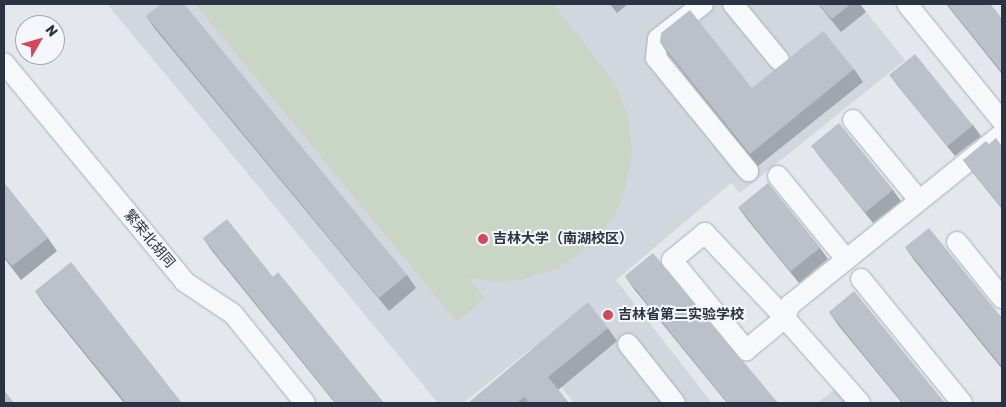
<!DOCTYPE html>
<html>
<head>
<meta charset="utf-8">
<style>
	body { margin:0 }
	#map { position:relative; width:1006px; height:407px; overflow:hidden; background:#e4e7ec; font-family:Rubik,"Noto Sans SC",sans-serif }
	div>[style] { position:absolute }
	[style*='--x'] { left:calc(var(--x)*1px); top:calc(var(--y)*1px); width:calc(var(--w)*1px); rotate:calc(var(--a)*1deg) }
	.built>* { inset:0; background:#d2d6de }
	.green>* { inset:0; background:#c9d6c5 }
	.roads { filter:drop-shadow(0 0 1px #a9aeb7) drop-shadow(0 0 1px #a9aeb7) }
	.minor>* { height:20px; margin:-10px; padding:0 10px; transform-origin:10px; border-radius:10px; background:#f7f8fa }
	.wall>* { inset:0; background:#a1a5ae }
	.building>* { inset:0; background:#bbc0ca; transform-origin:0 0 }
	.dots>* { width:14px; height:14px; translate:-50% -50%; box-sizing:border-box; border:2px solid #f4f6f9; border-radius:50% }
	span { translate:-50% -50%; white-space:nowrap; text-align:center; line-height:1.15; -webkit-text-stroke:4px #f4f6f9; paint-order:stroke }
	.street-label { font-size:14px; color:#2b3445 }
	.poi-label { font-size:14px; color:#2b3445; font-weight:700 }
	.left { translate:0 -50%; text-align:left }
	.frame { position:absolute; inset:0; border:5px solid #2b3445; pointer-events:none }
	.north { position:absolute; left:15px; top:15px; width:50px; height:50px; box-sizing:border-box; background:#f4f6f9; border:1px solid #a4a8b1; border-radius:50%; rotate:52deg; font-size:14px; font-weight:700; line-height:20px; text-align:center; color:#2b3445 }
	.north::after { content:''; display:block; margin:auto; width:18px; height:22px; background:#d1495b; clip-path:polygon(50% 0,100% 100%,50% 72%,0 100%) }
</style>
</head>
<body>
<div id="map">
	<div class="built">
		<div style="clip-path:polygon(107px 4px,860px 4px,905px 60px,740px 193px,731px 183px,616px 280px,712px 403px,574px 403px,531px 349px,463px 403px,438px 403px)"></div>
		<div style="clip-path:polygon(838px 387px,851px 403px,817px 403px)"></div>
	</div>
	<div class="green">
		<div style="clip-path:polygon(195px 4px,553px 4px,614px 81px,629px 118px,632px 158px,623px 197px,615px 214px,590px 246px,558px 268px,520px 280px,500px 282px,468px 278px,485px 298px,457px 322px)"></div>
	</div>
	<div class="roads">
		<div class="minor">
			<div style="--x:703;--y:4;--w:57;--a:142.1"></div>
			<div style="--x:658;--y:39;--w:19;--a:96"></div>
			<div style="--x:656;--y:58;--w:146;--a:50.8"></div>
			<div style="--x:733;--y:4;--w:72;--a:50.6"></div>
			<div style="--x:907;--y:4;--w:151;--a:50.9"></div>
			<div style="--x:4;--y:63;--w:284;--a:50.4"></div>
			<div style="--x:185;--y:282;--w:58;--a:33.7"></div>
			<div style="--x:233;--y:314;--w:114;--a:51"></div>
			<div style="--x:853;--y:120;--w:104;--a:50.5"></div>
			<div style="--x:778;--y:176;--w:107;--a:50.7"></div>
			<div style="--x:957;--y:242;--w:72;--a:51.2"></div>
			<div style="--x:861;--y:279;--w:160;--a:50.8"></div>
			<div style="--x:628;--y:344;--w:75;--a:51.5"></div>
			<div style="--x:860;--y:403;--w:104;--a:-131.5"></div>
			<div style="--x:791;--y:325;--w:9;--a:-131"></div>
			<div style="--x:785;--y:318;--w:117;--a:-133.3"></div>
			<div style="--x:705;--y:233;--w:43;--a:140.7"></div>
			<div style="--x:672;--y:260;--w:117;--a:50.6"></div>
			<div style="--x:746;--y:350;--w:50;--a:-39.4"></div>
			<div style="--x:785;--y:318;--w:14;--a:-69"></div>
			<div style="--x:790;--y:305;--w:272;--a:-38.9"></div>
		</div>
	</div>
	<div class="wall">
		<div style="clip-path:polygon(610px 4px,628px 4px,617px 13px)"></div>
		<div style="clip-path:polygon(818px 4px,860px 4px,866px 12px,841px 32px)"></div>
		<div style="clip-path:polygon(946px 4px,990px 4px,1002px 19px,1002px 74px)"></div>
		<div style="clip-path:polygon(146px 16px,407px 275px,416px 288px,389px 311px,155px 29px)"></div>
		<div style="clip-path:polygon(660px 42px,752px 88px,854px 69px,863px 82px,758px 166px,668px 54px)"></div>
		<div style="clip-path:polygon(889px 74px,973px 125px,981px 136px,955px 156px,897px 85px)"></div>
		<div style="clip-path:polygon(989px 144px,1002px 146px,1002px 209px,973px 173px,963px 160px)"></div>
		<div style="clip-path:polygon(811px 145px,893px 190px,901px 201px,873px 223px,819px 156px)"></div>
		<div style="clip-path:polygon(4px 183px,48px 238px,57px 251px,21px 280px,4px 258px)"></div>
		<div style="clip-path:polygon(738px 207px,820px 248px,828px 259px,799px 283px,746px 218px)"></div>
		<div style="clip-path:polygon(203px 238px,273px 277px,384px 403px,335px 403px,212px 251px)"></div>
		<div style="clip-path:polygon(905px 247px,1002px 318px,1002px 369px,914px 260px)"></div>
		<div style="clip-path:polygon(625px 276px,778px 403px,727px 403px,634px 289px)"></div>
		<div style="clip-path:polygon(35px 291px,182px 403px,124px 403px,44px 304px)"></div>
		<div style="clip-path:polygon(829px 312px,945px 403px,902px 403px,838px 325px)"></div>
		<div style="clip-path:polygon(608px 328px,617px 341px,558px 390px,569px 403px,468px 403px)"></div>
	</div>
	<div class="building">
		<div style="clip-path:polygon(161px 4px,184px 4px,407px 275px,379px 298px,146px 16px)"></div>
		<div style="clip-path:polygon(819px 4px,851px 4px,832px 19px)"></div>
		<div style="clip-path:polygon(947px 4px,990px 4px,1002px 19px,1002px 72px)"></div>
		<div style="clip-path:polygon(690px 10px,752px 88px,823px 31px,854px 69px,750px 154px,660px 42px,661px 33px)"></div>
		<div style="left:915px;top:54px;width:92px;height:33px;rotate:51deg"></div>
		<div style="left:839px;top:123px;width:86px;height:36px;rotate:51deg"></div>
		<div style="clip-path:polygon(996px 138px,1002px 146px,1002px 208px,963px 160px,986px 141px,989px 144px)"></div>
		<div style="clip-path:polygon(4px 183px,48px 238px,12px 266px,4px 256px)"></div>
		<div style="left:768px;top:183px;width:83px;height:38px;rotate:51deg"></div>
		<div style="clip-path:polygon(227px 219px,273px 277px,278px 272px,384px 403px,336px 403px,203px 238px)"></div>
		<div style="clip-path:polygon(929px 228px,1002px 318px,1002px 367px,905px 247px)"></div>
		<div style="clip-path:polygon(653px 253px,778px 403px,728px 403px,625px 276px)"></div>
		<div style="clip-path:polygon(71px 262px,182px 403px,126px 403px,35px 291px)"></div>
		<div style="clip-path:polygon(854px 291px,945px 403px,903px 403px,829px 312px)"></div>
		<div style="clip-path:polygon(588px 302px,608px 328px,548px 377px,569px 403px,529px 403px,524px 397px,517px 403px,468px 403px)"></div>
		<div style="clip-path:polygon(4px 390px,14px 403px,4px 403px)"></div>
	</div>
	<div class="dots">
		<div style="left:483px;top:239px;background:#d1495b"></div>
		<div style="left:608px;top:315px;background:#d1495b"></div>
	</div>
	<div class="street-label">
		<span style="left:149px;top:239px;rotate:50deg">繁荣北胡同</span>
	</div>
	<div class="poi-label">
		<span class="left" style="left:493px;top:239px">吉林大学（南湖校区）</span>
		<span class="left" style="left:618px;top:315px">吉林省第二实验学校</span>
	</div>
	<div class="frame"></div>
	<div class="north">N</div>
</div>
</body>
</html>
